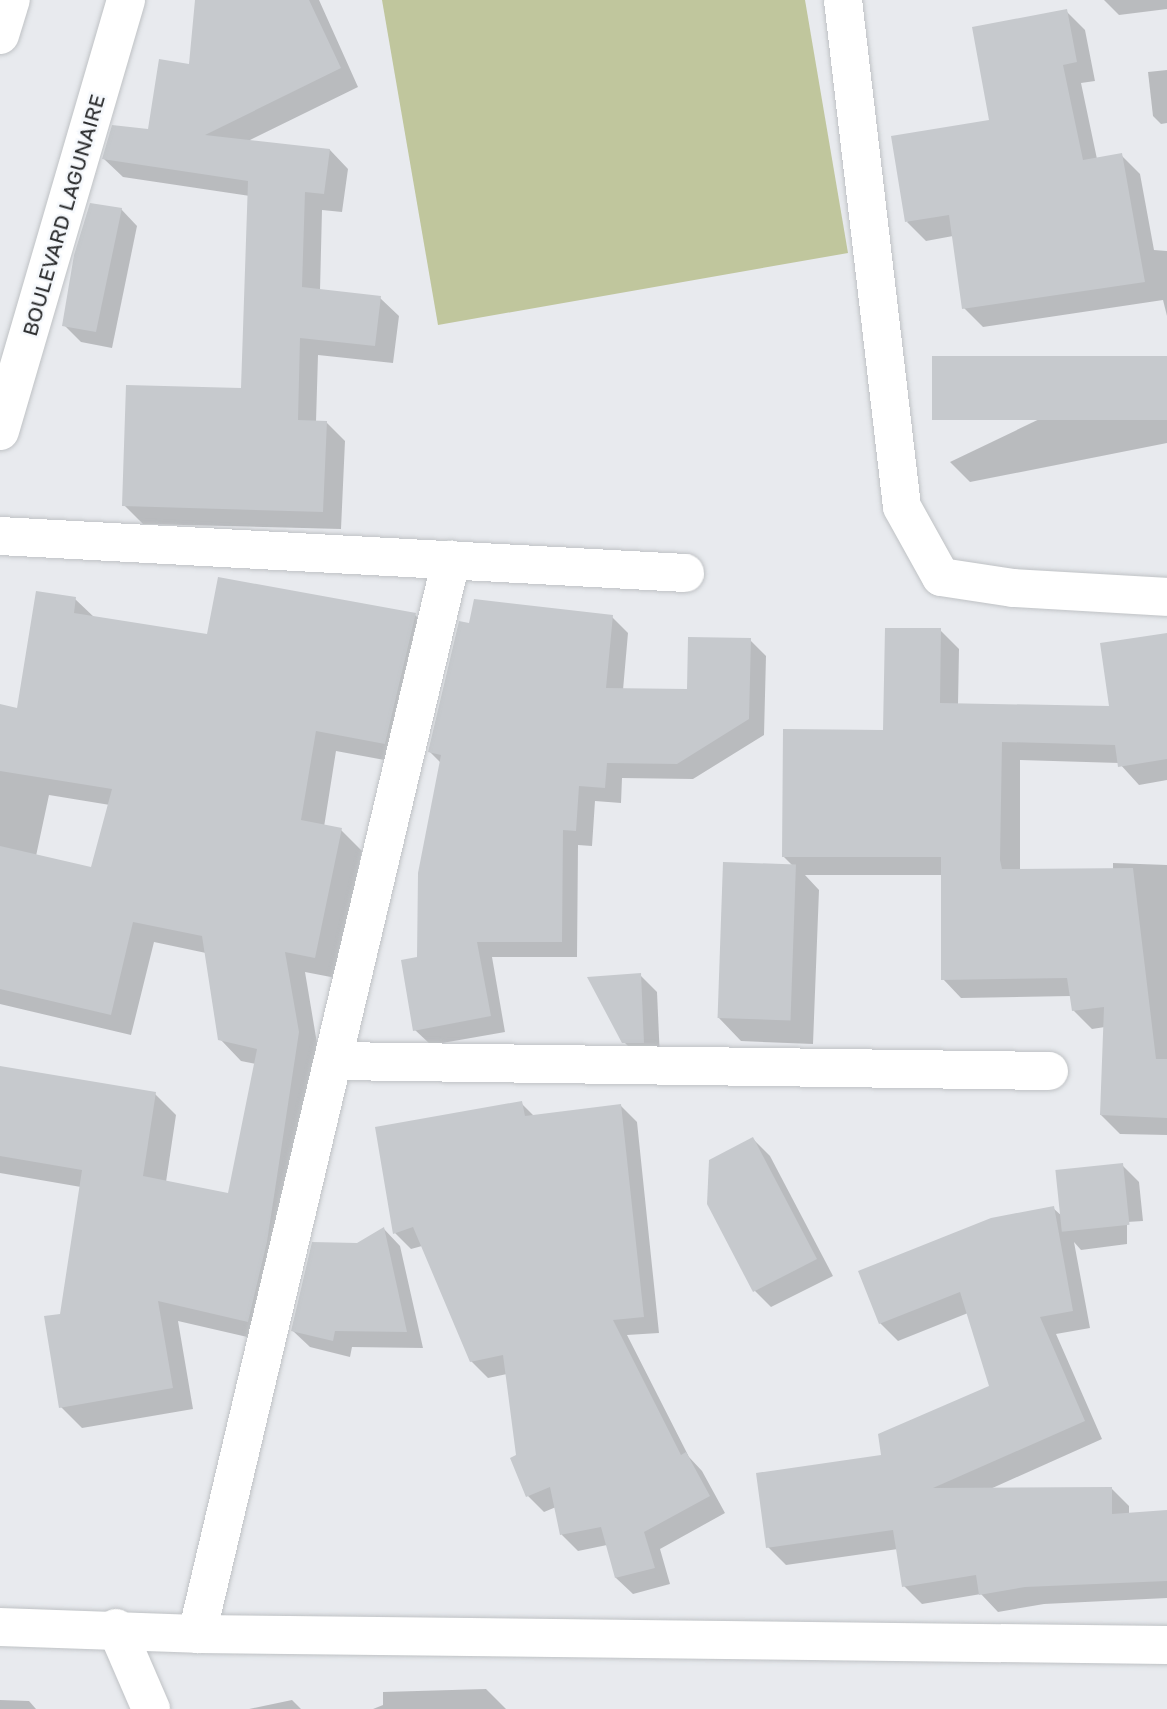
<!DOCTYPE html>
<html>
<head>
<meta charset="utf-8">
<style>
	body { margin:0 }
	#map { position:relative; width:1167px; height:1709px; overflow:hidden; background:#e8eaee; font-family:"Golos Text",sans-serif }
	div>[style] { position:absolute }
	[style*='--x'] { left:calc(var(--x)*1px); top:calc(var(--y)*1px); width:calc(var(--w)*1px); rotate:calc(var(--a)*1deg) }
	.green>* { inset:0; background:#c0c69d }
	.shadow>* { inset:0; background:#0003 }
	.building>* { inset:0; background:#c6c9cd; transform-origin:0 0 }
	.roads { filter:drop-shadow(0 0 2px #bfc2c5) drop-shadow(0 0 2px #bfc2c5) }
	.minor>* { height:38px; margin:-19px; padding:0 19px; transform-origin:19px; border-radius:19px; background:#fff }
	.secondary>* { height:38px; margin:-19px; padding:0 19px; transform-origin:19px; border-radius:19px; background:#fff }
	span { translate:-50% -50%; white-space:nowrap; text-align:center; line-height:1.15; -webkit-text-stroke:5px #f5f8fc; paint-order:stroke }
	.street-label { font-size:21px; color:#272829 }
</style>
</head>
<body>
<div id="map">
	<div class="green">
		<div style="clip-path:polygon(382px 0,805px 0,848px 253px,438px 325px)"></div>
	</div>
	<div class="shadow">
		<div style="clip-path:polygon(234px 0,319px 0,358px 87px,248px 141px,330px 150px,348px 169px,342px 212px,322px 210px,320px 291px,380px 298px,399px 316px,393px 363px,318px 355px,316px 422px,326px 422px,345px 441px,341px 529px,143px 524px,124px 505px,242px 390px,250px 196px,123px 177px,104px 159px,150px 130px)"></div>
		<div style="clip-path:polygon(1104px 0,1167px 0,1167px 9px,1119px 15px)"></div>
		<div style="clip-path:polygon(1066px 11px,1085px 30px,1095px 81px,1081px 83px,1097px 159px,1121px 155px,1140px 174px,1154px 250px,1167px 251px,1167px 316px,1163px 300px,983px 327px,964px 308px,953px 236px,926px 241px,907px 222px,991px 121px)"></div>
		<div style="clip-path:polygon(1167px 70px,1167px 123px,1161px 124px,1153px 116px,1148px 72px)"></div>
		<div style="clip-path:polygon(121px 209px,137px 226px,112px 348px,81px 342px,64px 325px)"></div>
		<div style="clip-path:polygon(1167px 358px,1167px 443px,970px 482px,950px 462px)"></div>
		<div style="clip-path:polygon(evenodd,75px 599px,95px 618px,209px 636px,415px 615px,436px 636px,406px 764px,336px 751px,324px 827px,341px 830px,362px 851px,336px 978px,305px 972px,319px 1055px,269px 1342px,178px 1321px,193px 1409px,82px 1428px,61px 1407px,62px 1315px,81px 1187px,0 1173px,0 1068px,155px 1094px,176px 1115px,166px 1182px,229px 1195px,256px 1064px,241px 1061px,220px 1039px,206px 953px,154px 942px,131px 1035px,0 1004px,0 725px,19px 710px,75px 599px,49px 795px,110px 805px,92px 869px,36px 856px,49px 795px)"></div>
		<div style="clip-path:polygon(612px 617px,628px 633px,623px 690px,689px 691px,750px 640px,766px 656px,764px 735px,693px 779px,622px 778px,621px 803px,595px 801px,592px 846px,578px 845px,577px 957px,492px 957px,505px 1032px,431px 1045px,415px 1030px,441px 763px,430px 752px,471px 625px)"></div>
		<div style="clip-path:polygon(940px 630px,959px 649px,958px 705px,1111px 708px,1167px 635px,1167px 780px,1139px 785px,1119px 763px,1020px 760px,1020px 871px,1113px 870px,1113px 863px,1167px 865px,1167px 1135px,1120px 1134px,1101px 1115px,1105px 1027px,1092px 1029px,1073px 1010px,1071px 996px,961px 998px,943px 979px,943px 875px,805px 875px,819px 890px,813px 1044px,741px 1041px,718px 1017px,793px 866px,783px 856px,884px 732px)"></div>
		<div style="clip-path:polygon(640px 975px,657px 992px,660px 1059px,641px 1059px,624px 1042px)"></div>
		<div style="clip-path:polygon(521px 1103px,535px 1117px,620px 1105px,637px 1122px,659px 1333px,627px 1335px,689px 1457px,702px 1471px,725px 1513px,660px 1549px,670px 1584px,633px 1594px,616px 1578px,607px 1545px,578px 1551px,562px 1535px,556px 1507px,544px 1512px,528px 1496px,507px 1374px,488px 1378px,471px 1361px,422px 1246px,411px 1249px,395px 1233px)"></div>
		<div style="clip-path:polygon(753px 1139px,770px 1156px,833px 1276px,771px 1307px,755px 1291px)"></div>
		<div style="clip-path:polygon(1122px 1165px,1139px 1182px,1143px 1221px,1127px 1222px,1127px 1244px,1081px 1250px,1074px 1242px,1090px 1328px,1056px 1334px,1102px 1439px,988px 1490px,1111px 1488px,1129px 1506px,1129px 1514px,1167px 1512px,1167px 1598px,1044px 1604px,998px 1612px,981px 1594px,922px 1604px,904px 1586px,898px 1549px,786px 1565px,768px 1547px,883px 1457px,991px 1387px,968px 1313px,898px 1341px,880px 1323px,1053px 1208px,1063px 1217px)"></div>
		<div style="clip-path:polygon(384px 1229px,400px 1246px,423px 1348px,352px 1347px,350px 1357px,310px 1347px,293px 1331px,358px 1245px)"></div>
		<div style="clip-path:polygon(486px 1689px,506px 1709px,373px 1709px,383px 1705px,383px 1692px)"></div>
		<div style="clip-path:polygon(0 1700px,29px 1701px,36px 1709px,0 1709px)"></div>
		<div style="clip-path:polygon(292px 1700px,301px 1709px,249px 1709px)"></div>
	</div>
	<div class="building">
		<div style="clip-path:polygon(195px 0,309px 0,341px 68px,205px 135px,330px 149px,324px 194px,305px 192px,302px 287px,381px 296px,375px 346px,300px 338px,298px 420px,327px 421px,323px 512px,122px 506px,126px 385px,241px 388px,248px 181px,102px 159px,112px 125px,148px 129px,159px 59px,189px 64px)"></div>
		<div style="clip-path:polygon(1067px 9px,1077px 62px,1063px 65px,1083px 160px,1122px 153px,1145px 282px,962px 309px,949px 215px,905px 222px,891px 136px,989px 120px,972px 27px)"></div>
		<div style="clip-path:polygon(90px 203px,122px 208px,96px 332px,62px 326px,74px 255px)"></div>
		<div style="left:1167px;top:356px;width:64px;height:235px;rotate:90deg"></div>
		<div style="clip-path:polygon(218px 577px,416px 613px,385px 744px,316px 731px,301px 820px,342px 828px,315px 958px,285px 952px,299px 1032px,267px 1242px,248px 1322px,158px 1301px,173px 1388px,59px 1408px,44px 1316px,60px 1314px,82px 1170px,0 1156px,0 1066px,156px 1092px,143px 1176px,228px 1193px,257px 1049px,218px 1040px,202px 936px,133px 922px,111px 1015px,0 989px,0 846px,91px 867px,112px 789px,0 771px,0 704px,17px 708px,36px 591px,76px 597px,74px 613px,207px 634px)"></div>
		<div style="clip-path:polygon(474px 599px,613px 615px,606px 688px,687px 689px,688px 637px,751px 638px,749px 719px,677px 764px,607px 763px,605px 788px,579px 786px,576px 831px,563px 830px,562px 942px,477px 942px,491px 1016px,413px 1031px,401px 960px,417px 957px,418px 873px,441px 755px,428px 752px,459px 621px,469px 623px)"></div>
		<div style="clip-path:polygon(885px 628px,941px 628px,940px 703px,1109px 706px,1100px 643px,1167px 633px,1167px 759px,1118px 767px,1115px 745px,1002px 742px,1000px 860px,1002px 869px,1133px 868px,1156px 1059px,1167px 1059px,1167px 1118px,1100px 1115px,1104px 1007px,1072px 1011px,1067px 978px,941px 980px,941px 857px,782px 857px,783px 729px,883px 730px)"></div>
		<div style="left:723px;top:862px;width:73px;height:156px;rotate:2deg"></div>
		<div style="clip-path:polygon(641px 973px,644px 1043px,622px 1043px,587px 977px)"></div>
		<div style="clip-path:polygon(522px 1101px,525px 1116px,621px 1104px,644px 1317px,613px 1320px,681px 1455px,686px 1452px,710px 1496px,644px 1532px,655px 1568px,615px 1578px,601px 1527px,560px 1535px,550px 1487px,526px 1497px,510px 1458px,516px 1455px,503px 1355px,470px 1362px,413px 1227px,393px 1234px,375px 1127px)"></div>
		<div style="clip-path:polygon(753px 1137px,817px 1259px,753px 1292px,707px 1204px,709px 1160px)"></div>
		<div style="left:1123px;top:1163px;width:62px;height:68px;rotate:84deg"></div>
		<div style="clip-path:polygon(1054px 1206px,1073px 1311px,1040px 1317px,1085px 1421px,933px 1488px,1112px 1487px,1112px 1514px,1167px 1510px,1167px 1581px,1025px 1587px,979px 1595px,976px 1575px,902px 1587px,893px 1530px,766px 1548px,756px 1473px,881px 1455px,878px 1434px,989px 1386px,960px 1292px,879px 1324px,858px 1271px,991px 1218px)"></div>
		<div style="clip-path:polygon(384px 1227px,407px 1332px,335px 1331px,333px 1341px,291px 1331px,312px 1242px,357px 1243px)"></div>
	</div>
	<div class="roads">
		<div class="minor">
			<div style="--x:843;--y:0;--w:510;--a:83.36"></div>
			<div style="--x:902;--y:507;--w:80;--a:60.9"></div>
			<div style="--x:941;--y:577;--w:73;--a:8.7"></div>
			<div style="--x:1013;--y:588;--w:154;--a:3.3"></div>
			<div style="--x:0;--y:536;--w:686;--a:3.09"></div>
			<div style="--x:334;--y:1061;--w:715;--a:0.8"></div>
			<div style="--x:116;--y:1628;--w:88;--a:66.6"></div>
			<div style="--x:197;--y:1634;--w:1104;--a:-76.69"></div>
		</div>
		<div class="secondary">
			<div style="--x:0;--y:35;--w:37;--a:-73"></div>
			<div style="--x:0;--y:431;--w:449;--a:-73.7"></div>
			<div style="--x:0;--y:1627;--w:197;--a:2"></div>
			<div style="--x:197;--y:1634;--w:970;--a:0.65"></div>
		</div>
	</div>
	<div class="street-label">
		<span style="left:63px;top:215px;rotate:-74deg">BOULEVARD LAGUNAIRE</span>
	</div>
</div>
</body>
</html>
